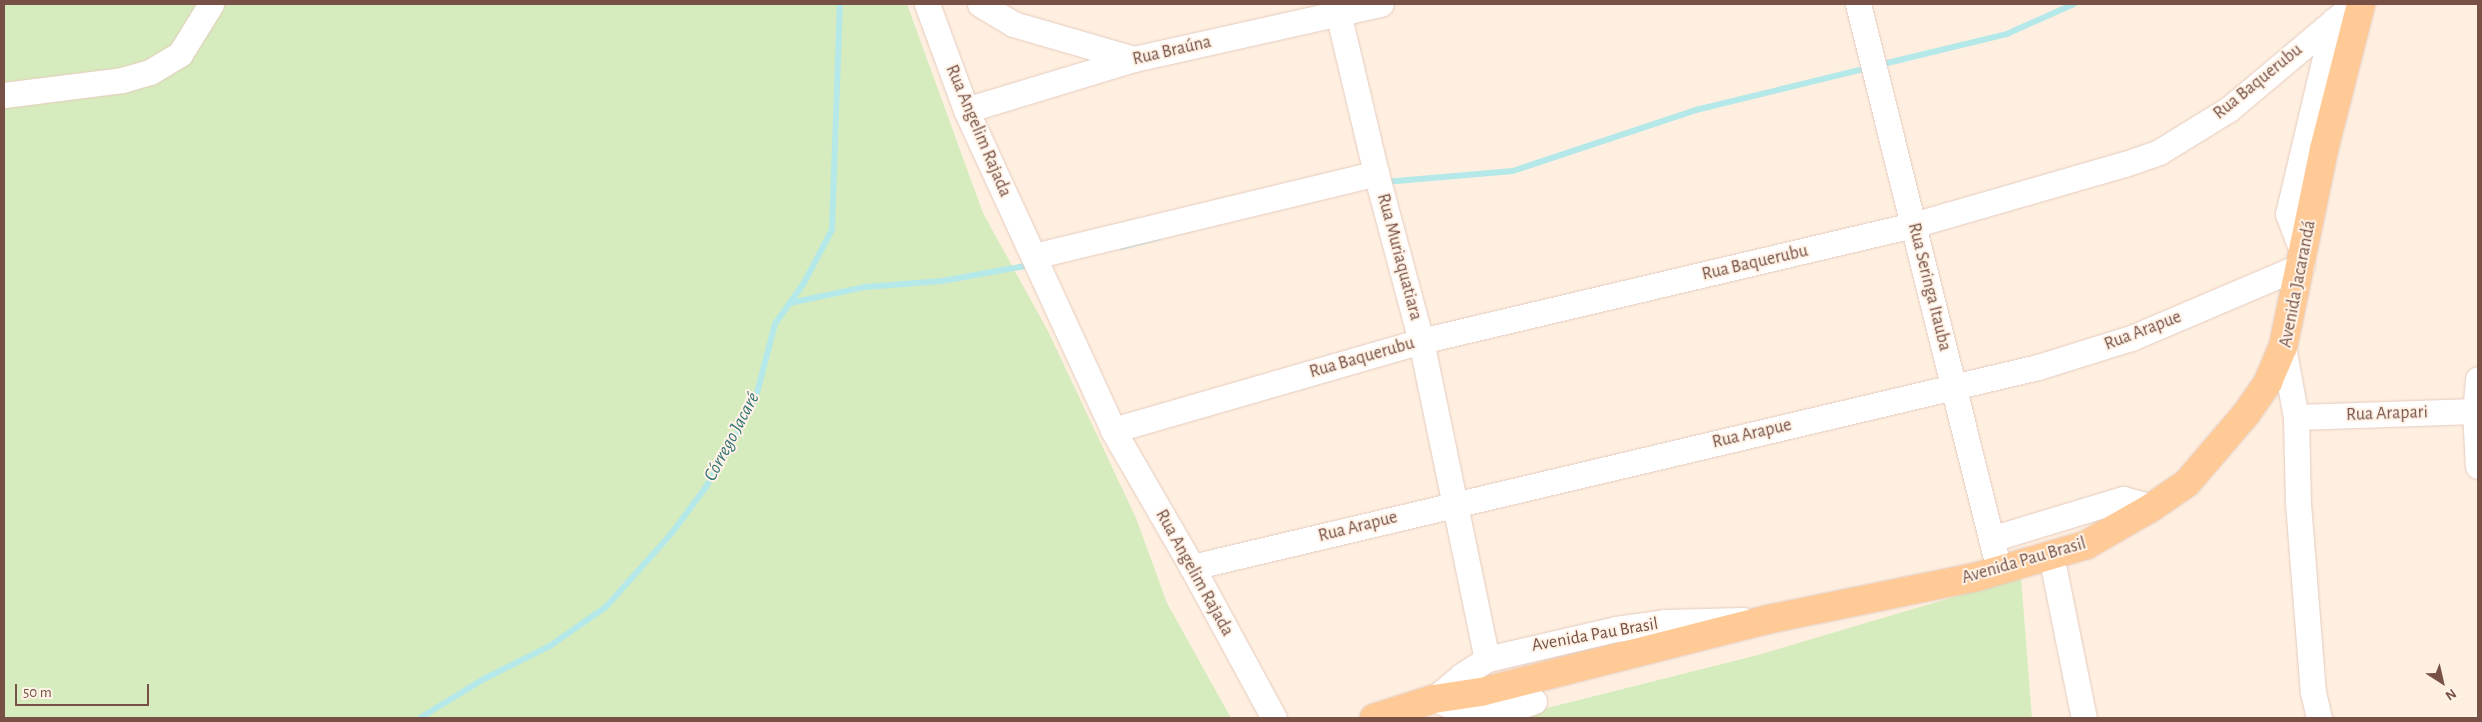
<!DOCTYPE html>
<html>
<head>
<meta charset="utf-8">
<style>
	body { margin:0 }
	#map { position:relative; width:2482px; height:722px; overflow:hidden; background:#feefe0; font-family:"Alegreya Sans",sans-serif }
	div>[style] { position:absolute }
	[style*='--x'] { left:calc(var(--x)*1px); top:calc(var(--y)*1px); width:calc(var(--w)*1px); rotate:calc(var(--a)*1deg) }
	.green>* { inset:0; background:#d7ecbe }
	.stream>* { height:5.5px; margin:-2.75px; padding:0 2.75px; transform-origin:2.75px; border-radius:2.75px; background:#b4e8e9 }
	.roads { filter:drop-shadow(0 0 1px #e5cbbf) drop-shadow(0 0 1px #e5cbbf) }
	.minor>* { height:25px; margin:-12.5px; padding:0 12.5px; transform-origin:12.5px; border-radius:12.5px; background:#fff }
	.major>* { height:28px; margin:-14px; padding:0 14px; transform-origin:14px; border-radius:14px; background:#ffca96 }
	span { translate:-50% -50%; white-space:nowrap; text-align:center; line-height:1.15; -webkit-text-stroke:4px #fff3e8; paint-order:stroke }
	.street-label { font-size:18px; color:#775146 }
	.water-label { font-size:19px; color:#357476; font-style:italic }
	.frame { position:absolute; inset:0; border:5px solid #775146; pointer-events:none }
	.north { position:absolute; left:2417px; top:657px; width:50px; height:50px; -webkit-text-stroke:4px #fff3e8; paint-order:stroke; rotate:145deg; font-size:14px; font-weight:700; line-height:20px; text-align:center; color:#775146 }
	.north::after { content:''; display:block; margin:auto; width:18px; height:22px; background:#775146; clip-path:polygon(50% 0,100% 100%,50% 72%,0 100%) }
	.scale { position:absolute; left:15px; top:684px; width:134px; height:22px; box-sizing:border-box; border:2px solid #775146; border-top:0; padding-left:6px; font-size:15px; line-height:18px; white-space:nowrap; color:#775146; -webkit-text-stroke:4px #fff3e8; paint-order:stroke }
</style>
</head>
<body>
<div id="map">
	<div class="green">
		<div style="clip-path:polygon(4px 4px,907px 4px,983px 213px,1049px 333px,1136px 518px,1167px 603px,1231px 718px,4px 718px)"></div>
		<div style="clip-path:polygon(2021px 577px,2032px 718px,1507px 718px,1758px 655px)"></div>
	</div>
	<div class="stream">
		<div style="--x:1879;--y:65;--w:132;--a:-13.6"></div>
		<div style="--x:2007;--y:34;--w:73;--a:-24.1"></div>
		<div style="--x:1385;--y:182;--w:128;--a:-4.9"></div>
		<div style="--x:1513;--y:171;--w:193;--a:-18.4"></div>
		<div style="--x:1696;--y:110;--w:177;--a:-13.7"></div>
		<div style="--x:1121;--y:247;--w:38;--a:-14"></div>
		<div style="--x:790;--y:303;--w:77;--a:-12"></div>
		<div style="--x:865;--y:287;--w:77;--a:-4.5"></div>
		<div style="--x:942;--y:281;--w:90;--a:-10.2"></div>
		<div style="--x:420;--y:718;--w:75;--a:-31.4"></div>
		<div style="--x:484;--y:679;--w:74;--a:-26.6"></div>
		<div style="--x:550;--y:646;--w:68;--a:-34.9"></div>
		<div style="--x:606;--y:607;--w:99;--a:-48.3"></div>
		<div style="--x:672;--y:533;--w:57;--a:-53.5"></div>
		<div style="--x:706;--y:487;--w:64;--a:-59.8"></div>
		<div style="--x:738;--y:432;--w:39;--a:-63"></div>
		<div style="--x:756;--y:397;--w:75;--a:-75.4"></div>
		<div style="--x:775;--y:324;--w:50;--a:-54.7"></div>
		<div style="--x:804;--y:283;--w:60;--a:-62.2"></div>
		<div style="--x:832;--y:230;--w:226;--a:-88"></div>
	</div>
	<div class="roads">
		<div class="minor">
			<div style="--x:927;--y:4;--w:113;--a:69.8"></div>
			<div style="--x:966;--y:110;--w:352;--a:65.3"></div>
			<div style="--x:1113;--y:430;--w:158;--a:60"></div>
			<div style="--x:1192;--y:567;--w:172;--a:61.5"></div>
			<div style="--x:980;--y:4;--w:39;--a:31"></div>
			<div style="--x:1013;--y:24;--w:126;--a:16.1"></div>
			<div style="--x:1336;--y:4;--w:174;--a:76.7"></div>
			<div style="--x:1376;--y:173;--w:174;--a:75"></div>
			<div style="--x:1421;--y:341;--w:325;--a:78.3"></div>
			<div style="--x:1858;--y:4;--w:583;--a:76.01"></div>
			<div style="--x:4;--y:95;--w:119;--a:-7.2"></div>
			<div style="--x:122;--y:80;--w:29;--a:-16"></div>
			<div style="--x:150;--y:72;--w:35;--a:-31"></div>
			<div style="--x:180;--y:54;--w:59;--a:-58.2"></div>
			<div style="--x:966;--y:110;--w:176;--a:-16.9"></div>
			<div style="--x:1134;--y:59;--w:253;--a:-12.6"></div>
			<div style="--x:2303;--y:253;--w:42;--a:-111"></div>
			<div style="--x:2288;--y:214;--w:199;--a:-76.7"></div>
			<div style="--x:1034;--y:256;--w:352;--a:-13.6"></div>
			<div style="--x:2283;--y:347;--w:71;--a:79.5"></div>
			<div style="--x:2296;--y:417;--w:86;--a:88.7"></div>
			<div style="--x:2298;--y:503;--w:190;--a:85.5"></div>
			<div style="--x:2313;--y:692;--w:27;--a:77"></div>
			<div style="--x:2478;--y:379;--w:32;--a:95"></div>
			<div style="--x:2475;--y:411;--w:55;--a:86.9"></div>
			<div style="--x:2296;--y:417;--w:182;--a:-1.9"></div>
			<div style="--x:1113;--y:430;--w:321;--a:-16.1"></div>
			<div style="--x:1421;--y:341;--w:505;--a:-13.27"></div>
			<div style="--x:1913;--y:225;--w:221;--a:-16.1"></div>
			<div style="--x:2125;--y:164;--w:36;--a:-19"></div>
			<div style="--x:2159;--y:152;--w:82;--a:-31.6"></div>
			<div style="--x:2229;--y:109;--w:163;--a:-40"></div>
			<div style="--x:1991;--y:539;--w:138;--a:-16.9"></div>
			<div style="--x:2123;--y:499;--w:30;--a:15"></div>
			<div style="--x:2051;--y:555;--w:166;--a:78.6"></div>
			<div style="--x:1192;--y:567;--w:869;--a:-13.3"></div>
			<div style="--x:2038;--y:367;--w:97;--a:-17.3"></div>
			<div style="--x:2131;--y:338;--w:185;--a:-23"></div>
			<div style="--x:1477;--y:714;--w:23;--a:-2"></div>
			<div style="--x:1500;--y:713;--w:36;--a:-19"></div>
			<div style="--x:1483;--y:718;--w:53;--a:-158.8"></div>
			<div style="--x:1434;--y:699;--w:35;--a:-40"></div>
			<div style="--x:1461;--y:676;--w:31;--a:-33"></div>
			<div style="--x:1487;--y:659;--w:132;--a:-13.1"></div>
			<div style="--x:1616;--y:629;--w:49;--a:-8.1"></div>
			<div style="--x:1665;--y:622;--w:78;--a:-1.5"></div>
		</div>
		<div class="major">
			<div style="--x:1374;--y:718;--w:63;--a:-17.6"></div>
			<div style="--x:1434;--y:699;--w:48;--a:-8.5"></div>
			<div style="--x:1481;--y:692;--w:298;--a:-14.2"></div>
			<div style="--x:1770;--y:619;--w:210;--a:-11.5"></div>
			<div style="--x:1976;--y:577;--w:115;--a:-16.2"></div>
			<div style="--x:2086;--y:545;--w:76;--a:-29.9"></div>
			<div style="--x:2152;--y:507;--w:42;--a:-34.4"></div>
			<div style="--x:2187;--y:483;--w:91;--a:-49.5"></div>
			<div style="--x:2246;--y:414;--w:39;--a:-55"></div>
			<div style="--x:2268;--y:382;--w:38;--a:-67"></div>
			<div style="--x:2283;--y:347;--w:202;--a:-78.3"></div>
			<div style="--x:2324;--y:149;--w:150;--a:-75.7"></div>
		</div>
	</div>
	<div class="street-label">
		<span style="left:1172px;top:51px;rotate:-13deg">Rua Braúna</span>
		<span style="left:2258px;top:82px;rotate:-39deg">Rua Baquerubu</span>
		<span style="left:978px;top:131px;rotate:67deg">Rua Angelim Rajada</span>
		<span style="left:1399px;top:257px;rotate:75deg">Rua Muriaquatiara</span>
		<span style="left:1755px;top:263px;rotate:-13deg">Rua Baquerubu</span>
		<span style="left:2298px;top:284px;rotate:-79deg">Avenida Jacarandá</span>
		<span style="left:1929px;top:287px;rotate:76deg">Rua Seringa Itauba</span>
		<span style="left:2143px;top:331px;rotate:-21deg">Rua Arapue</span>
		<span style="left:1362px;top:358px;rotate:-16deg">Rua Baquerubu</span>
		<span style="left:2387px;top:414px;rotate:-2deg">Rua Arapari</span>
		<span style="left:1752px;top:434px;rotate:-13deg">Rua Arapue</span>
		<span style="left:1358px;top:527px;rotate:-14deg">Rua Arapue</span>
		<span style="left:2024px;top:561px;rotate:-16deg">Avenida Pau Brasil</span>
		<span style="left:1194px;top:573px;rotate:61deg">Rua Angelim Rajada</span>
		<span style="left:1595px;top:635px;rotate:-10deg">Avenida Pau Brasil</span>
	</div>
	<div class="water-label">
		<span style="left:732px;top:437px;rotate:-62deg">Córrego Jacaré</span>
	</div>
	<div class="frame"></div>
	<div class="north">N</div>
	<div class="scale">50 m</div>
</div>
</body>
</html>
